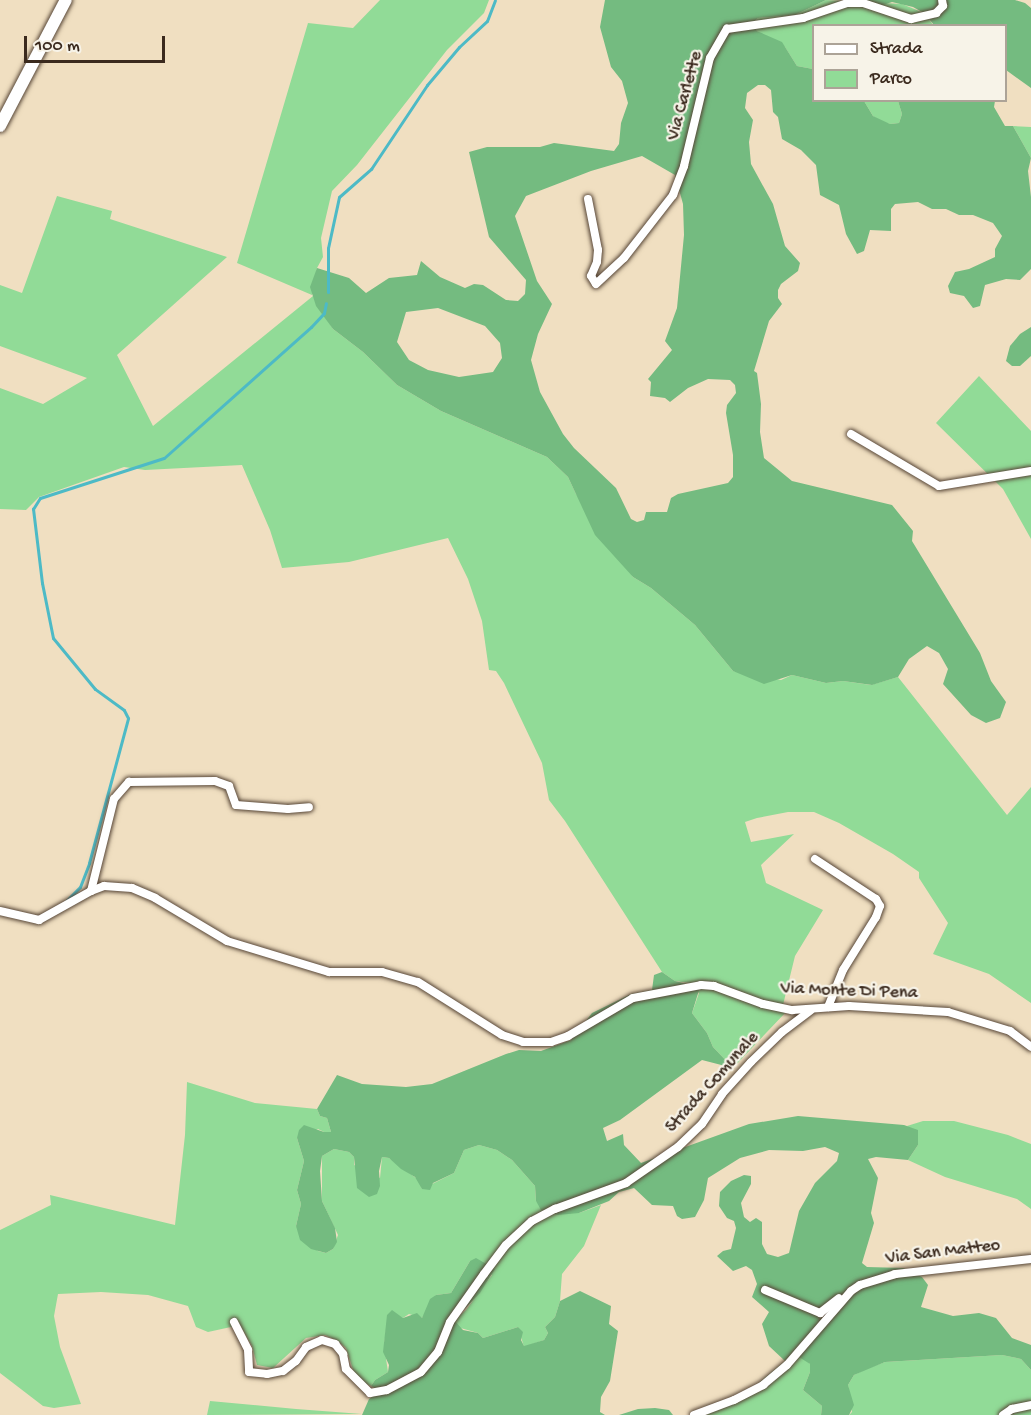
<!DOCTYPE html>
<html>
<head>
<meta charset="utf-8">
<style>
	body { margin:0 }
	#map { position:relative; width:1031px; height:1415px; overflow:hidden; background:#f0dfc1; font-family:"Gochi Hand",sans-serif }
	div>[style] { position:absolute }
	[style*='--x'] { left:calc(var(--x)*1px); top:calc(var(--y)*1px); width:calc(var(--w)*1px); rotate:calc(var(--a)*1deg) }
	.green>* { inset:0; background:#91db97 }
	.forest>* { inset:0; background:#74bb80 }
	.stream>* { height:3px; margin:-1.5px; padding:0 1.5px; transform-origin:1.5px; border-radius:1.5px; background:#4dbac6 }
	.roads { filter:drop-shadow(0 0 2px #564536) drop-shadow(0 0 2px #564536) }
	.street>* { height:8px; margin:-4px; padding:0 4px; transform-origin:4px; border-radius:4px; background:#fff }
	.secondary>* { height:12px; margin:-6px; padding:0 6px; transform-origin:6px; border-radius:6px; background:#fff }
	span { translate:-50% -50%; white-space:nowrap; text-align:center; line-height:1.15; -webkit-text-stroke:4.5px #f7f3e8; paint-order:stroke }
	.street-label { font-size:18px; color:#3b2a1e }
	.legend { position:absolute; left:812px; top:24px; width:195px; height:78px; box-sizing:border-box; background:#f7f3e8; border:2px solid #aca397; margin:0; padding:8px 10px; list-style:none; font-size:18px; color:#3b2a1e }
	.legend li { display:flex; align-items:center; gap:12px; height:30px }
	.legend b { width:30px; border:2px solid #aca397 }
	.scale { position:absolute; left:24px; top:36px; width:141px; height:27px; box-sizing:border-box; border:3px solid #3b2a1e; border-top:0; padding-left:8px; font-size:18px; line-height:21px; white-space:nowrap; color:#3b2a1e; -webkit-text-stroke:4px #f7f3e8; paint-order:stroke }
</style>
</head>
<body>
<div id="map">
	<div class="green">
		<div style="clip-path:polygon(380px 0,489px 0,484px 13px,447px 50px,357px 165px,332px 191px,321px 238px,323px 257px,317px 268px,312px 295px,237px 263px,308px 23px,353px 28px)"></div>
		<div style="clip-path:polygon(826px 0,902px 4px,924px 13px,934px 26px,814px 26px,813px 69px,797px 66px,785px 47px,757px 31px,753px 23px,758px 18px,795px 15px)"></div>
		<div style="clip-path:polygon(864px 101px,898px 101px,902px 114px,899px 123px,890px 124px,881px 122px,873px 116px)"></div>
		<div style="clip-path:polygon(1013px 126px,1031px 127px,1031px 158px)"></div>
		<div style="clip-path:polygon(57px 196px,112px 211px,110px 219px,227px 257px,117px 355px,153px 426px,313px 296px,333px 329px,363px 352px,397px 385px,441px 411px,547px 457px,568px 477px,576px 494px,633px 577px,651px 588px,695px 625px,733px 671px,781px 680px,792px 675px,826px 683px,843px 681px,871px 685px,898px 677px,1007px 815px,1031px 787px,1031px 1003px,989px 974px,933px 954px,948px 923px,919px 878px,919px 872px,893px 854px,839px 823px,814px 812px,788px 812px,757px 818px,745px 822px,751px 842px,794px 834px,761px 865px,766px 883px,823px 910px,795px 956px,783px 1005px,786px 1012px,733px 1068px,713px 1047px,707px 1033px,692px 1013px,699px 993px,689px 983px,675px 981px,662px 972px,565px 821px,549px 800px,542px 763px,504px 683px,496px 671px,489px 670px,482px 621px,468px 579px,448px 538px,349px 562px,282px 568px,270px 530px,242px 465px,145px 470px,124px 467px,39px 497px,26px 510px,0 509px,0 388px,43px 404px,87px 378px,0 346px,0 285px,22px 293px)"></div>
		<div style="clip-path:polygon(979px 376px,1031px 431px,1031px 539px,1003px 489px,936px 423px)"></div>
		<div style="clip-path:polygon(187px 1082px,255px 1103px,317px 1109px,320px 1116px,327px 1118px,331px 1132px,324px 1132px,318px 1129px,297px 1138px,304px 1161px,297px 1190px,301px 1204px,296px 1226px,318px 1251px,326px 1253px,333px 1249px,338px 1235px,322px 1201px,322px 1156px,334px 1149px,349px 1152px,354px 1157px,354px 1165px,380px 1178px,382px 1157px,389px 1158px,420px 1181px,422px 1189px,454px 1173px,464px 1150px,479px 1145px,497px 1150px,512px 1160px,535px 1186px,536px 1201px,565px 1213px,579px 1213px,601px 1205px,584px 1246px,562px 1274px,560px 1301px,555px 1317px,545px 1327px,548px 1333px,544px 1340px,524px 1347px,518px 1327px,483px 1338px,478px 1333px,457px 1327px,454px 1320px,466px 1310px,492px 1275px,470px 1261px,451px 1293px,436px 1295px,422px 1318px,409px 1314px,403px 1318px,396px 1315px,387px 1323px,384px 1345px,388px 1372px,375px 1380px,371px 1386px,356px 1379px,346px 1348px,338px 1341px,325px 1335px,306px 1338px,273px 1368px,257px 1365px,252px 1346px,240px 1325px,208px 1332px,196px 1327px,188px 1306px,148px 1295px,101px 1292px,58px 1294px,54px 1316px,60px 1347px,81px 1404px,54px 1408px,43px 1406px,0 1373px,0 1230px,51px 1205px,50px 1195px,175px 1225px,185px 1135px)"></div>
		<div style="clip-path:polygon(923px 1121px,954px 1121px,1008px 1135px,1031px 1144px,1031px 1209px,1017px 1199px,945px 1177px,908px 1160px,918px 1145px,907px 1126px)"></div>
		<div style="clip-path:polygon(797px 1351px,810px 1364px,810px 1372px,803px 1390px,822px 1406px,821px 1415px,694px 1415px,750px 1390px)"></div>
		<div style="clip-path:polygon(1002px 1355px,1021px 1359px,1031px 1370px,1031px 1415px,849px 1415px,852px 1412px,848px 1385px,854px 1375px,866px 1369px,885px 1362px)"></div>
		<div style="clip-path:polygon(210px 1401px,296px 1409px,362px 1414px,207px 1415px)"></div>
	</div>
	<div class="forest">
		<div style="clip-path:polygon(evenodd,605px 0,826px 0,795px 15px,758px 18px,753px 23px,757px 31px,782px 42px,797px 66px,813px 69px,814px 100px,864px 101px,873px 116px,890px 124px,899px 123px,902px 114px,898px 101px,995px 101px,994px 107px,1005px 126px,1013px 126px,1031px 158px,1028px 171px,1031px 197px,1031px 269px,1020px 280px,1006px 279px,985px 285px,980px 306px,973px 308px,964px 296px,950px 293px,948px 286px,955px 272px,969px 269px,995px 257px,995px 249px,1002px 236px,993px 223px,973px 215px,959px 215px,946px 209px,932px 209px,918px 202px,895px 204px,891px 209px,891px 231px,870px 230px,864px 251px,857px 254px,846px 234px,839px 205px,820px 195px,816px 165px,801px 150px,782px 139px,778px 117px,773px 112px,771px 90px,765px 85px,758px 85px,747px 93px,745px 108px,753px 120px,749px 142px,751px 164px,773px 204px,785px 246px,800px 263px,798px 271px,781px 284px,778px 290px,778px 298px,782px 304px,769px 321px,754px 371px,757px 373px,761px 404px,760px 432px,764px 458px,792px 481px,892px 505px,913px 531px,912px 541px,980px 653px,991px 681px,1006px 702px,1000px 718px,986px 723px,971px 715px,943px 684px,948px 669px,939px 653px,927px 646px,909px 659px,898px 677px,872px 685px,843px 681px,826px 683px,792px 675px,764px 684px,733px 671px,695px 625px,651px 588px,633px 577px,595px 535px,568px 477px,547px 457px,441px 411px,397px 385px,363px 352px,333px 329px,316px 306px,310px 287px,317px 268px,349px 278px,366px 293px,389px 278px,417px 275px,421px 261px,440px 277px,465px 288px,474px 284px,483px 285px,506px 300px,518px 301px,525px 294px,526px 280px,489px 237px,469px 152px,487px 147px,540px 147px,554px 143px,614px 151px,619px 144px,621px 123px,628px 103px,622px 81px,611px 67px,600px 27px,605px 0,642px 156px,675px 175px,683px 204px,684px 235px,677px 308px,665px 341px,672px 350px,648px 379px,651px 382px,650px 396px,665px 398px,670px 402px,688px 388px,708px 379px,730px 380px,735px 385px,736px 393px,727px 405px,726px 413px,733px 455px,733px 477px,728px 483px,678px 494px,671px 498px,667px 512px,646px 512px,644px 520px,637px 522px,631px 519px,616px 488px,574px 448px,563px 434px,540px 392px,531px 360px,538px 334px,552px 304px,537px 281px,515px 216px,526px 196px,591px 171px,642px 156px,605px 0,438px 308px,485px 326px,500px 343px,502px 358px,493px 372px,459px 377px,428px 370px,409px 360px,397px 342px,406px 312px,438px 308px)"></div>
		<div style="clip-path:polygon(864px 0,1015px 0,1025px 3px,1031px 8px,1031px 88px,1006px 70px,1006px 26px,934px 25px,924px 13px,913px 7px,892px 2px,883px 5px)"></div>
		<div style="clip-path:polygon(1031px 327px,1031px 356px,1020px 366px,1012px 366px,1006px 361px,1010px 346px,1020px 334px)"></div>
		<div style="clip-path:polygon(662px 972px,675px 981px,700px 987px,692px 1013px,707px 1033px,713px 1047px,733px 1068px,702px 1060px,620px 1120px,603px 1128px,607px 1141px,623px 1134px,624px 1145px,641px 1163px,749px 1124px,798px 1116px,904px 1125px,918px 1130px,918px 1145px,908px 1160px,876px 1157px,868px 1159px,878px 1178px,871px 1213px,874px 1223px,862px 1263px,867px 1267px,903px 1268px,922px 1277px,928px 1285px,921px 1307px,953px 1316px,979px 1313px,996px 1318px,1012px 1338px,1031px 1345px,1031px 1370px,1021px 1359px,1002px 1355px,885px 1362px,854px 1375px,848px 1385px,854px 1405px,849px 1415px,821px 1415px,822px 1406px,803px 1390px,810px 1372px,810px 1364px,799px 1357px,785px 1361px,769px 1346px,762px 1324px,769px 1312px,752px 1297px,757px 1284px,752px 1270px,746px 1266px,733px 1271px,717px 1256px,723px 1251px,731px 1249px,736px 1228px,734px 1221px,727px 1218px,719px 1206px,720px 1192px,731px 1181px,744px 1175px,751px 1176px,751px 1184px,741px 1203px,744px 1217px,750px 1222px,756px 1218px,762px 1222px,762px 1244px,767px 1254px,778px 1257px,789px 1253px,799px 1211px,815px 1183px,837px 1161px,839px 1153px,825px 1147px,803px 1151px,769px 1150px,740px 1158px,708px 1178px,704px 1200px,695px 1217px,682px 1219px,677px 1216px,673px 1206px,652px 1205px,634px 1188px,619px 1192px,609px 1201px,579px 1213px,558px 1215px,541px 1210px,536px 1201px,535px 1186px,512px 1160px,497px 1150px,479px 1145px,464px 1150px,454px 1173px,433px 1183px,430px 1190px,422px 1189px,415px 1177px,401px 1169px,389px 1158px,382px 1157px,379px 1171px,380px 1186px,377px 1194px,369px 1197px,357px 1188px,354px 1157px,349px 1152px,334px 1149px,322px 1156px,320px 1171px,322px 1201px,335px 1228px,337px 1242px,333px 1249px,326px 1253px,311px 1249px,300px 1240px,296px 1226px,301px 1204px,297px 1190px,304px 1161px,297px 1138px,299px 1130px,304px 1125px,324px 1132px,331px 1132px,327px 1118px,320px 1116px,317px 1109px,337px 1075px,362px 1084px,406px 1087px,432px 1084px,506px 1054px,519px 1050px,541px 1051px,571px 1040px,592px 1013px,631px 994px,652px 990px,654px 975px)"></div>
		<div style="clip-path:polygon(476px 1258px,495px 1269px,480px 1293px,454px 1320px,463px 1330px,478px 1333px,483px 1338px,518px 1327px,523px 1332px,521px 1340px,524px 1346px,544px 1340px,548px 1333px,545px 1327px,555px 1317px,560px 1301px,580px 1291px,611px 1306px,609px 1324px,618px 1331px,610px 1381px,601px 1397px,600px 1412px,605px 1415px,362px 1415px,369px 1399px,380px 1391px,371px 1386px,375px 1380px,388px 1372px,389px 1365px,383px 1352px,387px 1315px,392px 1310px,403px 1318px,417px 1313px,422px 1318px,430px 1299px,436px 1295px,451px 1293px,470px 1261px)"></div>
		<div style="clip-path:polygon(655px 1408px,669px 1410px,673px 1415px,619px 1415px,638px 1409px)"></div>
	</div>
	<div class="stream">
		<div style="--x:328;--y:292;--w:44;--a:-90"></div>
		<div style="--x:328;--y:248;--w:52;--a:-77.8"></div>
		<div style="--x:339;--y:197;--w:43;--a:-41.2"></div>
		<div style="--x:371;--y:169;--w:101;--a:-56.3"></div>
		<div style="--x:427;--y:85;--w:50;--a:-49.9"></div>
		<div style="--x:459;--y:47;--w:38;--a:-43"></div>
		<div style="--x:487;--y:21;--w:22;--a:-69"></div>
		<div style="--x:65;--y:902;--w:21;--a:-45"></div>
		<div style="--x:80;--y:887;--w:26;--a:-69"></div>
		<div style="--x:89;--y:863;--w:150;--a:-74.9"></div>
		<div style="--x:128;--y:718;--w:9;--a:-117"></div>
		<div style="--x:124;--y:710;--w:36;--a:-144"></div>
		<div style="--x:95;--y:689;--w:66;--a:-129.5"></div>
		<div style="--x:53;--y:638;--w:56;--a:-101.3"></div>
		<div style="--x:42;--y:583;--w:75;--a:-96.9"></div>
		<div style="--x:33;--y:509;--w:13;--a:-58"></div>
		<div style="--x:40;--y:498;--w:130;--a:-17.9"></div>
		<div style="--x:164;--y:458;--w:197;--a:-41.7"></div>
		<div style="--x:311;--y:327;--w:19;--a:-47"></div>
		<div style="--x:324;--y:313;--w:10;--a:-79"></div>
	</div>
	<div class="roads">
		<div class="street">
			<div style="--x:588;--y:199;--w:52;--a:78.9"></div>
			<div style="--x:598;--y:250;--w:12;--a:95"></div>
			<div style="--x:597;--y:262;--w:15;--a:113"></div>
			<div style="--x:591;--y:276;--w:9;--a:58"></div>
			<div style="--x:596;--y:284;--w:38;--a:-43"></div>
			<div style="--x:624;--y:258;--w:80;--a:-52.1"></div>
			<div style="--x:673;--y:195;--w:31;--a:-69"></div>
			<div style="--x:684;--y:166;--w:111;--a:-76.5"></div>
			<div style="--x:710;--y:58;--w:34;--a:-60"></div>
			<div style="--x:727;--y:29;--w:77;--a:-8.2"></div>
			<div style="--x:803;--y:18;--w:46;--a:-18.8"></div>
			<div style="--x:847;--y:3;--w:16;--a:0"></div>
			<div style="--x:863;--y:3;--w:51;--a:18.4"></div>
			<div style="--x:911;--y:19;--w:26;--a:-13"></div>
			<div style="--x:936;--y:13;--w:10;--a:-45"></div>
			<div style="--x:943;--y:6;--w:6;--a:-99"></div>
			<div style="--x:851;--y:434;--w:102;--a:30.6"></div>
			<div style="--x:939;--y:486;--w:93;--a:-9.3"></div>
			<div style="--x:815;--y:859;--w:73;--a:33.3"></div>
			<div style="--x:876;--y:899;--w:8;--a:60"></div>
			<div style="--x:880;--y:906;--w:12;--a:110"></div>
			<div style="--x:876;--y:917;--w:62;--a:121.9"></div>
			<div style="--x:843;--y:970;--w:40;--a:112"></div>
			<div style="--x:91;--y:891;--w:95;--a:-76"></div>
			<div style="--x:114;--y:799;--w:23;--a:-49"></div>
			<div style="--x:129;--y:782;--w:86;--a:-0.7"></div>
			<div style="--x:215;--y:781;--w:15;--a:20"></div>
			<div style="--x:229;--y:786;--w:20;--a:70"></div>
			<div style="--x:236;--y:805;--w:52;--a:4.4"></div>
			<div style="--x:288;--y:809;--w:21;--a:-5"></div>
			<div style="--x:0;--y:911;--w:40;--a:13"></div>
			<div style="--x:39;--y:920;--w:60;--a:-29.1"></div>
			<div style="--x:91;--y:891;--w:14;--a:-21"></div>
			<div style="--x:104;--y:886;--w:28;--a:4"></div>
			<div style="--x:132;--y:888;--w:25;--a:23"></div>
			<div style="--x:155;--y:898;--w:84;--a:30.8"></div>
			<div style="--x:227;--y:941;--w:107;--a:16.9"></div>
			<div style="--x:329;--y:972;--w:53;--a:0"></div>
			<div style="--x:382;--y:972;--w:37;--a:16"></div>
			<div style="--x:418;--y:982;--w:99;--a:32.2"></div>
			<div style="--x:502;--y:1035;--w:22;--a:18"></div>
			<div style="--x:523;--y:1042;--w:28;--a:0"></div>
			<div style="--x:551;--y:1042;--w:18;--a:-19"></div>
			<div style="--x:568;--y:1036;--w:75;--a:-30.3"></div>
			<div style="--x:633;--y:998;--w:69;--a:-10.8"></div>
			<div style="--x:701;--y:985;--w:13;--a:4"></div>
			<div style="--x:714;--y:986;--w:52;--a:20.2"></div>
			<div style="--x:763;--y:1004;--w:30;--a:12"></div>
			<div style="--x:792;--y:1010;--w:57;--a:-4"></div>
			<div style="--x:849;--y:1006;--w:99;--a:3.5"></div>
			<div style="--x:948;--y:1012;--w:65;--a:17"></div>
			<div style="--x:1010;--y:1031;--w:26;--a:37"></div>
			<div style="--x:765;--y:1290;--w:60;--a:22.7"></div>
			<div style="--x:820;--y:1313;--w:24;--a:-38"></div>
			<div style="--x:234;--y:1322;--w:31;--a:63"></div>
			<div style="--x:248;--y:1350;--w:22;--a:87"></div>
			<div style="--x:249;--y:1372;--w:18;--a:6"></div>
			<div style="--x:267;--y:1374;--w:16;--a:-11"></div>
			<div style="--x:283;--y:1371;--w:16;--a:-38"></div>
			<div style="--x:296;--y:1361;--w:17;--a:-54"></div>
			<div style="--x:306;--y:1347;--w:17;--a:-24"></div>
			<div style="--x:322;--y:1340;--w:14;--a:17"></div>
			<div style="--x:335;--y:1344;--w:13;--a:51"></div>
			<div style="--x:343;--y:1354;--w:15;--a:79"></div>
			<div style="--x:346;--y:1369;--w:34;--a:45"></div>
			<div style="--x:370;--y:1393;--w:17;--a:-10"></div>
			<div style="--x:387;--y:1390;--w:38;--a:-28"></div>
			<div style="--x:421;--y:1372;--w:26;--a:-50"></div>
			<div style="--x:438;--y:1352;--w:32;--a:-68"></div>
			<div style="--x:450;--y:1322;--w:59;--a:-54.7"></div>
			<div style="--x:484;--y:1274;--w:36;--a:-53"></div>
			<div style="--x:506;--y:1245;--w:35;--a:-43"></div>
			<div style="--x:532;--y:1221;--w:26;--a:-28"></div>
			<div style="--x:555;--y:1209;--w:76;--a:-20.1"></div>
			<div style="--x:626;--y:1183;--w:63;--a:-34.7"></div>
			<div style="--x:678;--y:1147;--w:33;--a:-44"></div>
			<div style="--x:702;--y:1124;--w:36;--a:-56"></div>
			<div style="--x:722;--y:1094;--w:43;--a:-47.8"></div>
			<div style="--x:751;--y:1062;--w:43;--a:-44.1"></div>
			<div style="--x:782;--y:1032;--w:36;--a:-37"></div>
			<div style="--x:694;--y:1415;--w:43;--a:-20.6"></div>
			<div style="--x:734;--y:1400;--w:33;--a:-27"></div>
			<div style="--x:763;--y:1385;--w:31;--a:-40"></div>
			<div style="--x:787;--y:1365;--w:98;--a:-49.1"></div>
			<div style="--x:851;--y:1291;--w:11;--a:-34"></div>
			<div style="--x:860;--y:1285;--w:37;--a:-17"></div>
			<div style="--x:895;--y:1274;--w:137;--a:-6.3"></div>
			<div style="--x:1003;--y:1415;--w:11;--a:-34"></div>
			<div style="--x:1012;--y:1409;--w:19;--a:-12"></div>
		</div>
		<div class="secondary">
			<div style="--x:0;--y:126;--w:142;--a:-62.4"></div>
		</div>
	</div>
	<div class="street-label">
		<span style="left:686px;top:96px;rotate:-75deg">Via Carlette</span>
		<span style="left:849px;top:992px;rotate:2deg">Via Monte Di Pena</span>
		<span style="left:713px;top:1083px;rotate:-48deg">Strada Comunale</span>
		<span style="left:943px;top:1253px;rotate:-7deg">Via San Matteo</span>
	</div>
	<ul class="legend">
	<li><b style="height:8px;background:#fff"></b>Strada</li>
	<li><b style="height:16px;background:#91db97"></b>Parco</li>
	</ul>
	<div class="scale">100 m</div>
</div>
</body>
</html>
